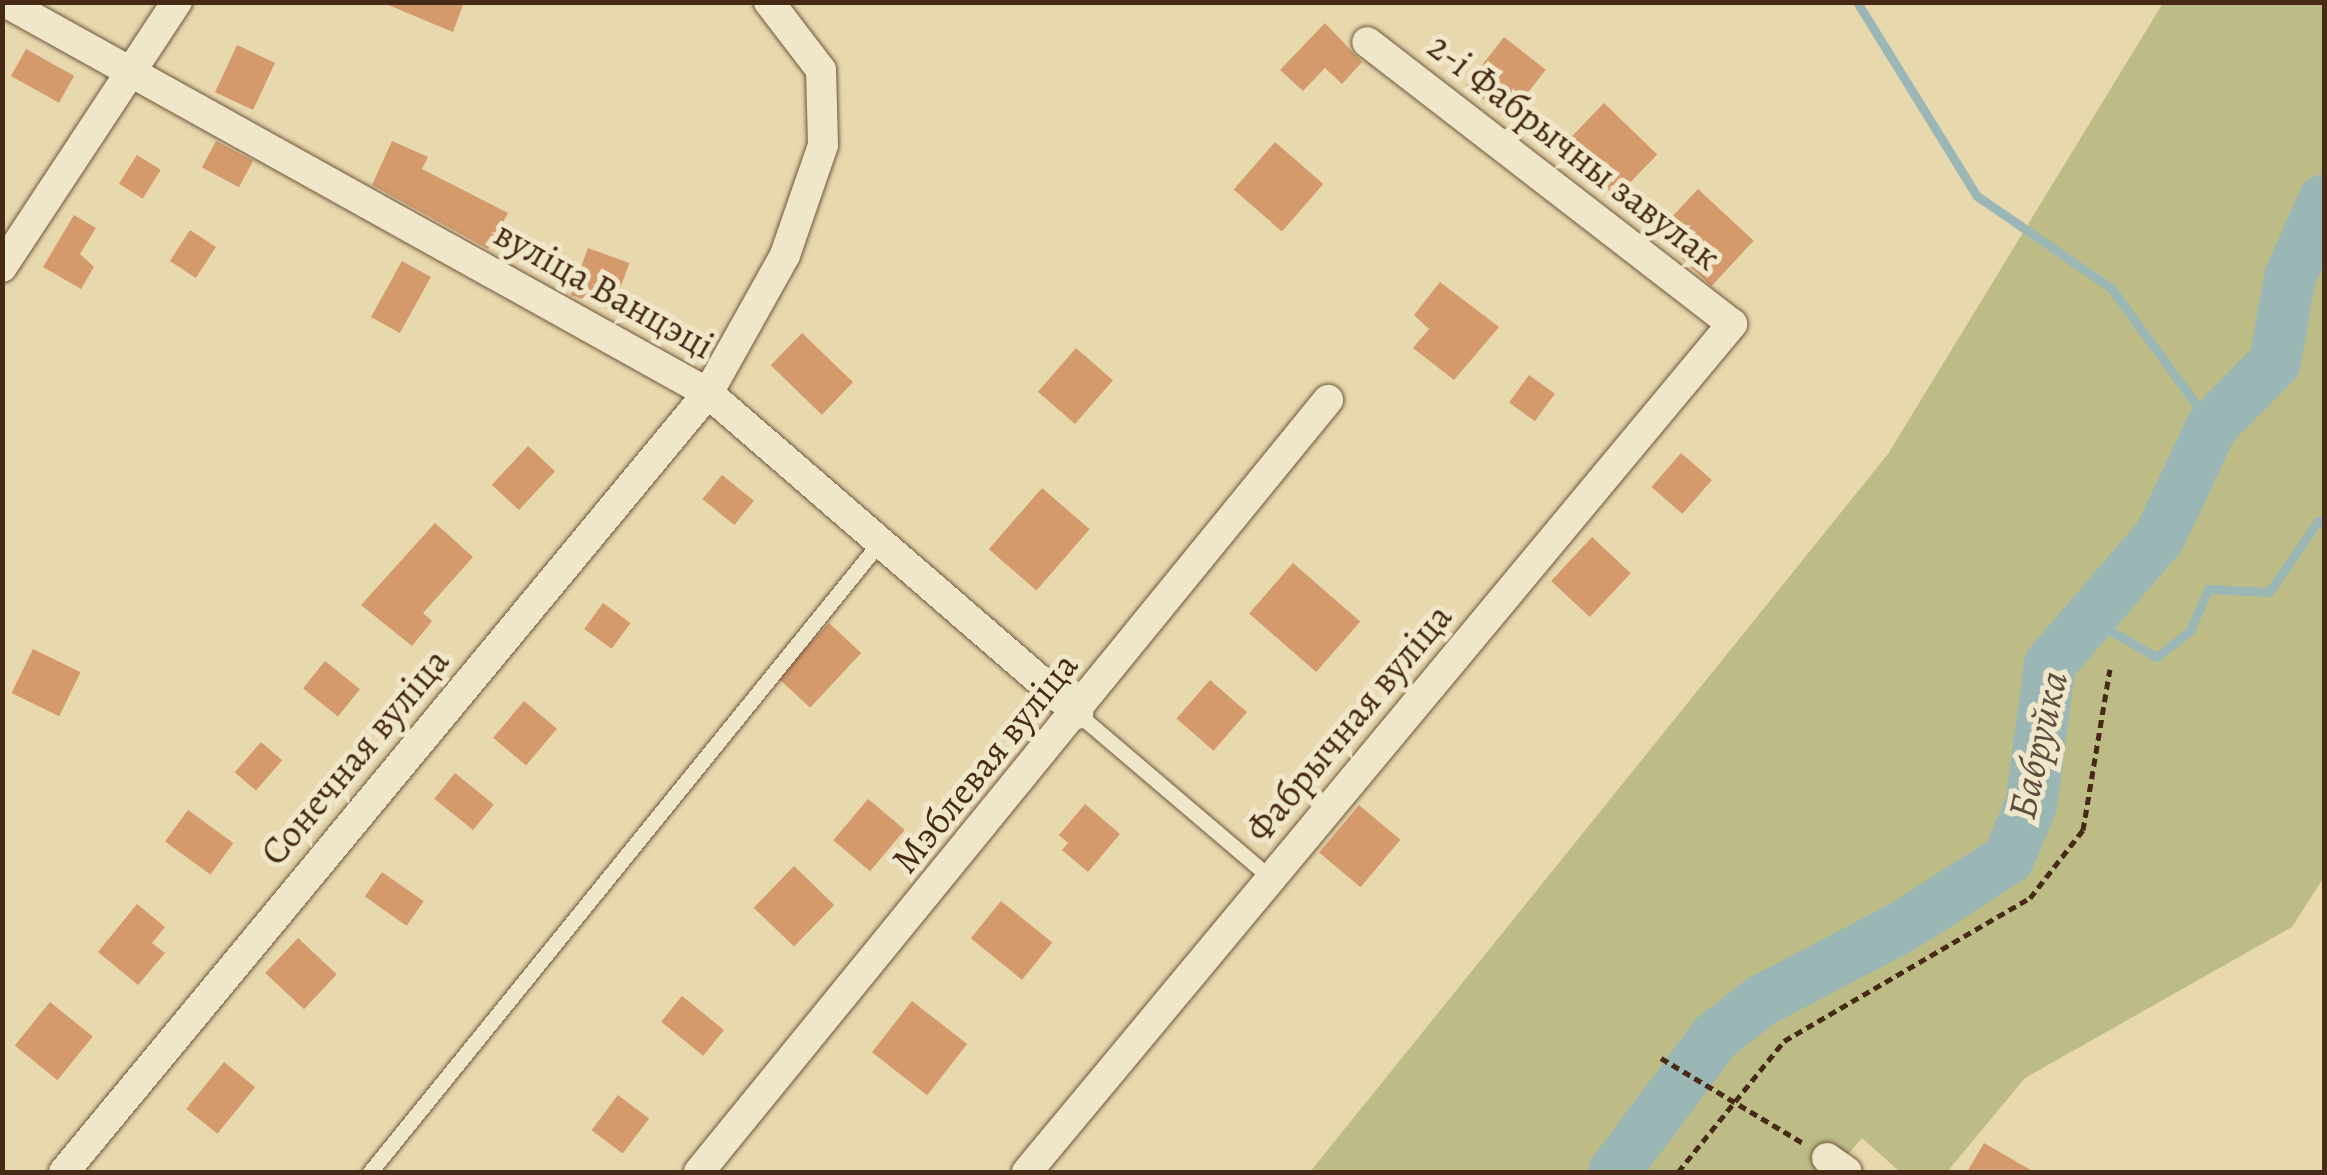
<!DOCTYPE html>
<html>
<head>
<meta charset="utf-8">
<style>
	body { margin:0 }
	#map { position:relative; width:2327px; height:1175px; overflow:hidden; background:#e8d8ae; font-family:Alegreya,serif }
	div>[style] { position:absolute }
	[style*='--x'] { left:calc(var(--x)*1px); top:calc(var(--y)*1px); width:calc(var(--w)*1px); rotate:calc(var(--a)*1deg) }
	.green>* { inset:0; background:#bdbc86 }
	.stream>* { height:9px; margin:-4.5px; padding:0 4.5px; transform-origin:4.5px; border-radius:4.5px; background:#9bb7b5 }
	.river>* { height:52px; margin:-26px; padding:0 26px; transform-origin:26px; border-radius:26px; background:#9bb7b5 }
	.building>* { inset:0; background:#d49a6c; transform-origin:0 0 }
	.path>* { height:5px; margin-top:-2.5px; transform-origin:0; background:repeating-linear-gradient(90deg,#472a16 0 8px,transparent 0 13px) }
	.roads { filter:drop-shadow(0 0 2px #6f563c) drop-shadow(0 0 2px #6f563c) }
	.service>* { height:15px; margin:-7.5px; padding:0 7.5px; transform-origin:7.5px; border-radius:7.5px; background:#f0e6ca }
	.minor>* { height:30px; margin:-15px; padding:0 15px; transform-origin:15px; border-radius:15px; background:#f0e6ca }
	span { translate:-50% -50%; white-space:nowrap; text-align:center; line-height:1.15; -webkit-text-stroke:10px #f0e6ca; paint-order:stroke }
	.street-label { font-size:38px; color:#472a16 }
	.water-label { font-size:40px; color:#5c4d3e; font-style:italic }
	.frame { position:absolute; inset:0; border:5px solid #472a16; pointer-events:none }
</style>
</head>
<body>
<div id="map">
	<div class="green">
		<div style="clip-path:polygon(2163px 3px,2324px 3px,2324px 877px,2292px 927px,2025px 1078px,1947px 1172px,1900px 1172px,1862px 1138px,1833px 1172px,1310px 1172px,1888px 454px)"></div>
	</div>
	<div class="stream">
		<div style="--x:1857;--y:2;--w:228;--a:58.3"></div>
		<div style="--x:1977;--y:196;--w:163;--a:34.5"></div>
		<div style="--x:2111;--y:288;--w:171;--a:53.8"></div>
		<div style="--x:2086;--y:617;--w:81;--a:29.7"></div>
		<div style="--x:2156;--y:657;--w:43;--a:-37.4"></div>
		<div style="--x:2190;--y:631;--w:46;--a:-66.8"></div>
		<div style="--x:2208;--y:589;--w:61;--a:2.8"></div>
		<div style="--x:2269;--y:592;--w:86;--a:-55.4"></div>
		<div style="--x:2318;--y:521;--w:6;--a:18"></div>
	</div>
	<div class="river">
		<div style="--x:1614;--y:1172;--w:169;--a:-53.2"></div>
		<div style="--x:1715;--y:1037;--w:58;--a:-38"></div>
		<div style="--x:1761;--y:1001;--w:159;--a:-27.7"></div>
		<div style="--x:1902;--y:927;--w:126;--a:-32.7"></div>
		<div style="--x:2008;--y:859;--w:59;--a:-66.9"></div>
		<div style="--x:2031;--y:805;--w:142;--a:-82.3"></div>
		<div style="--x:2050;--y:664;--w:169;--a:-49.3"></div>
		<div style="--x:2160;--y:536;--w:122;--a:-64.7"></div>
		<div style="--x:2212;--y:426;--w:90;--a:-45.5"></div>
		<div style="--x:2275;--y:362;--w:86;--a:-80"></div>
		<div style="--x:2290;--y:277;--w:84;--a:-66.2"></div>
	</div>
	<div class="building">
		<div style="clip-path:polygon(381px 2px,464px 2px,453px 32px)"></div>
		<div style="clip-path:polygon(1325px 23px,1362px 62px,1342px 84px,1325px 68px,1303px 91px,1280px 70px)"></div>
		<div style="left:1504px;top:37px;width:53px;height:62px;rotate:38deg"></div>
		<div style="left:237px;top:45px;width:42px;height:52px;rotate:25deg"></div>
		<div style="left:26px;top:49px;width:55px;height:31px;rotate:29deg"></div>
		<div style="left:1604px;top:103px;width:74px;height:60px;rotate:44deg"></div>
		<div style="left:216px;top:141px;width:42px;height:30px;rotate:28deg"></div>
		<div style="clip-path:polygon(392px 141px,428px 157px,422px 169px,508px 213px,488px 249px,372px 185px)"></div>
		<div style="left:1275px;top:142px;width:64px;height:63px;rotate:41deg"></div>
		<div style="left:137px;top:155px;width:28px;height:34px;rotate:32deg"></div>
		<div style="left:1698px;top:189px;width:76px;height:62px;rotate:43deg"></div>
		<div style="clip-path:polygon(74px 215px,96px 228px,80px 254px,94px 267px,81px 289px,43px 267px)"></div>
		<div style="left:190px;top:230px;width:31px;height:37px;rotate:33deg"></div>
		<div style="left:588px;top:248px;width:44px;height:50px;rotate:20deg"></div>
		<div style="left:402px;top:261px;width:33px;height:64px;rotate:29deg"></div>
		<div style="clip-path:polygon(1440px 282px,1499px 327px,1454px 380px,1413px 348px,1429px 329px,1414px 315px)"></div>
		<div style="left:802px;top:333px;width:71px;height:45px;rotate:44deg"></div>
		<div style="left:1076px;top:348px;width:49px;height:58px;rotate:41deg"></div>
		<div style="left:1529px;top:375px;width:32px;height:34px;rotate:36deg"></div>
		<div style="left:528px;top:446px;width:37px;height:53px;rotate:43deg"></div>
		<div style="left:1681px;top:453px;width:41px;height:45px;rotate:41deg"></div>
		<div style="left:722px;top:475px;width:41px;height:31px;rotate:39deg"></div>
		<div style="left:1042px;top:488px;width:63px;height:81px;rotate:41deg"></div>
		<div style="clip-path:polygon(435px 523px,473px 557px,423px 613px,432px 621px,412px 646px,361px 605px)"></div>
		<div style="left:1592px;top:537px;width:53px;height:60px;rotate:43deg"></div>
		<div style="left:1293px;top:563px;width:89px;height:67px;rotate:41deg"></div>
		<div style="left:603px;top:603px;width:34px;height:32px;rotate:36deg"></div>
		<div style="left:829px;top:623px;width:44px;height:75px;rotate:43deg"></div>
		<div style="left:33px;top:649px;width:53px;height:49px;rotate:26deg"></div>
		<div style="left:325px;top:661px;width:45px;height:35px;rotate:39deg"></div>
		<div style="left:1210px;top:680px;width:49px;height:51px;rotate:41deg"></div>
		<div style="left:524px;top:701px;width:43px;height:48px;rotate:40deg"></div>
		<div style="left:261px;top:742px;width:28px;height:40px;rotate:41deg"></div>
		<div style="left:455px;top:773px;width:50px;height:33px;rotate:39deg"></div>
		<div style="left:868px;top:799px;width:48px;height:54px;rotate:40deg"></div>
		<div style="clip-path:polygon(1085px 804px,1120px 834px,1088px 872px,1062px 850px,1068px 843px,1059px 835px)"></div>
		<div style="left:1359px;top:805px;width:54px;height:62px;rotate:40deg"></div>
		<div style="left:188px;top:810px;width:56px;height:39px;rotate:36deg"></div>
		<div style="left:794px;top:866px;width:56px;height:58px;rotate:44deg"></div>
		<div style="left:382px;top:872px;width:51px;height:30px;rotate:35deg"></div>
		<div style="left:1001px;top:901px;width:66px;height:48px;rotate:39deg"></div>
		<div style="clip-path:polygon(137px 904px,165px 927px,152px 943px,165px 953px,138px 985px,98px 952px)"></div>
		<div style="left:298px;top:938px;width:53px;height:48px;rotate:43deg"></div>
		<div style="left:682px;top:996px;width:54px;height:33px;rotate:39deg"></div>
		<div style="left:912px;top:1001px;width:70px;height:65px;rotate:38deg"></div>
		<div style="left:50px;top:1002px;width:55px;height:56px;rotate:39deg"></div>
		<div style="left:224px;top:1062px;width:40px;height:60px;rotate:39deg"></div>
		<div style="left:618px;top:1095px;width:39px;height:44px;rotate:37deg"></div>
		<div style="clip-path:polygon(1984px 1143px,2034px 1172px,1967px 1172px)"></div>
	</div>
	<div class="path">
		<div style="--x:1661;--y:1058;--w:165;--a:30.9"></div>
		<div style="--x:1678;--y:1172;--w:169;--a:-51"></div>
		<div style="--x:1784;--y:1041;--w:285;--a:-30.2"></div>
		<div style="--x:2030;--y:898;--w:86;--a:-52.1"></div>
		<div style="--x:2083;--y:830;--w:163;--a:-80.5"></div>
	</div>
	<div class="roads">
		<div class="service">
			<div style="--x:1078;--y:714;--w:255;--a:40.4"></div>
			<div style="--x:370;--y:1172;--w:811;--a:-51.01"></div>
		</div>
		<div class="minor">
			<div style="--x:5;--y:2;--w:804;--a:29.08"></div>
			<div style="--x:708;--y:393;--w:490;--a:40.9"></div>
			<div style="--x:2;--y:267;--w:318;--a:-56.6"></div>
			<div style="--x:1827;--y:1158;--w:24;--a:35"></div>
			<div style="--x:64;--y:1172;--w:1011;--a:-50.42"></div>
			<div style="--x:708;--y:393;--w:158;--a:-60.8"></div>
			<div style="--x:785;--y:255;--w:116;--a:-70.9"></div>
			<div style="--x:823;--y:145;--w:75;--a:-91.5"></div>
			<div style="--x:821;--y:70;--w:86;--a:-127.4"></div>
			<div style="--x:699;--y:1172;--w:996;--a:-50.83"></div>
			<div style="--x:1027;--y:1172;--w:1103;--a:-50.26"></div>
			<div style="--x:1732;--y:324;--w:461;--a:-142.3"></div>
		</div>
	</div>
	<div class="street-label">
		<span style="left:1574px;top:152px;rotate:38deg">2-і Фабрычны завулак</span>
		<span style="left:604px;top:290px;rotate:29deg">вуліца Ванцэці</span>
		<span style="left:1349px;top:723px;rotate:-50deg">Фабрычная вуліца</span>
		<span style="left:355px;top:757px;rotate:-50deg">Сонечная вуліца</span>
		<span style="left:985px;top:763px;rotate:-51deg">Мэблевая вуліца</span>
	</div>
	<div class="water-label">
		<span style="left:2038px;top:745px;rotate:-77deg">Бабруйка</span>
	</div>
	<div class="frame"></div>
</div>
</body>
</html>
